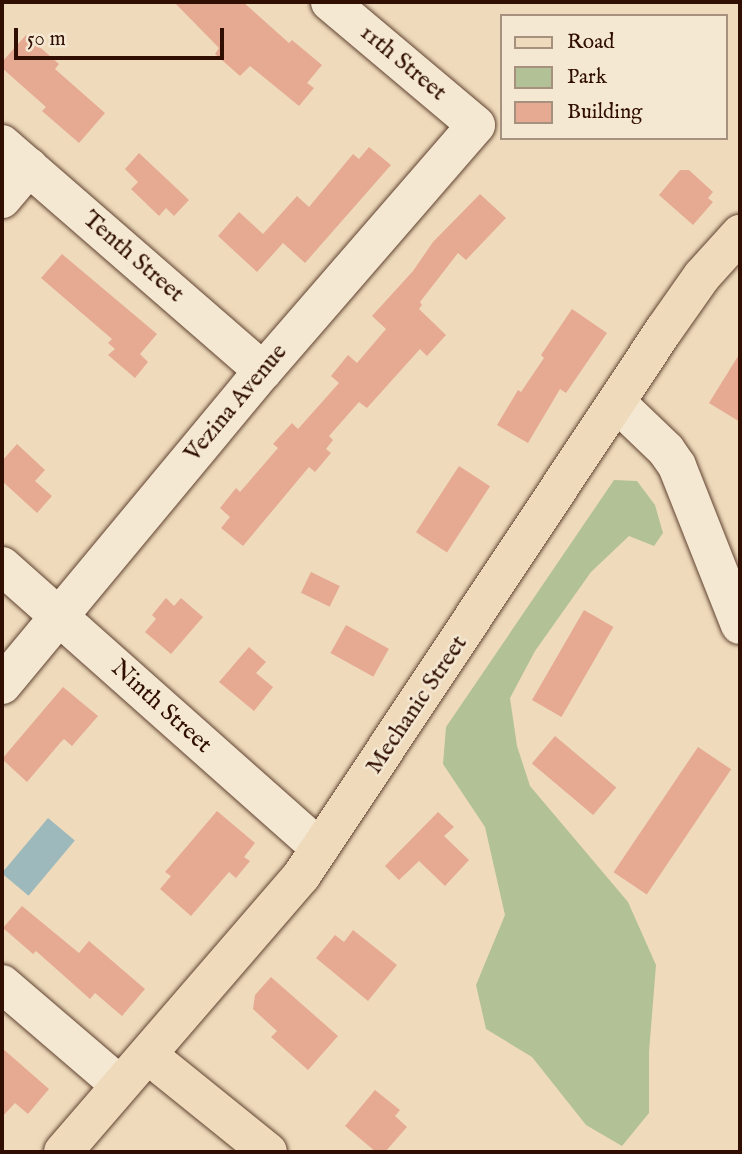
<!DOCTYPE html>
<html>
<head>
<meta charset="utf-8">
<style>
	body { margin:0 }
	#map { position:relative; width:742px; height:1154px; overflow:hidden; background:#efdbbc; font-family:"IM FELL English",serif }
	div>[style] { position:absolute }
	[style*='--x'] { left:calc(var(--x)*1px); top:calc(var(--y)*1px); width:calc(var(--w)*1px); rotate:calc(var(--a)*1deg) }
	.green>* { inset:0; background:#b2c196 }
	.water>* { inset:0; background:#9eb9bb; transform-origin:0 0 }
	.building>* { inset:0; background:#e6a992; transform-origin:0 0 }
	.roads { filter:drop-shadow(0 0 2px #604230) drop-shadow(0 0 2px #604230) }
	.minor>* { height:38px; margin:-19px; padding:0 19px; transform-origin:19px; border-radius:19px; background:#f5e8d3 }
	.major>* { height:38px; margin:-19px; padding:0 19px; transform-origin:19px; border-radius:19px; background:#efdbbc }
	span { translate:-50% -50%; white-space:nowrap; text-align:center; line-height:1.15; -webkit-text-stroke:5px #f5e8d3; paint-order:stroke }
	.street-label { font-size:24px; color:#300f02 }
	.frame { position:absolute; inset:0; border:4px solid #300f02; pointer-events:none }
	.legend { position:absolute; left:500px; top:14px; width:228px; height:126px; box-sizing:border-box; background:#f5e8d3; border:2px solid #a6917f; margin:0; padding:9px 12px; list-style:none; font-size:21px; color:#300f02 }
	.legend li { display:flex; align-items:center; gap:14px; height:35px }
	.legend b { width:35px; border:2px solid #a6917f }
	.scale { position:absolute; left:14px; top:28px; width:210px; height:32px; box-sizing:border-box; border:4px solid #300f02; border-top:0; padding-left:9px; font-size:21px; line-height:24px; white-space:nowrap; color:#300f02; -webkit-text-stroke:5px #f5e8d3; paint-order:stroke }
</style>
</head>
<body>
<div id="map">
	<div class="green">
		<div style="clip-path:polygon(614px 480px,637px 481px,655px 505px,663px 533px,654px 546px,629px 536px,591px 572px,535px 651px,510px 698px,517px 746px,530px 786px,628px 902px,656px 965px,649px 1052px,649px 1113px,622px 1146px,586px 1125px,532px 1057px,486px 1029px,476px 985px,505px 915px,485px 827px,443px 764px,446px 727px)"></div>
	</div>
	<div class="water">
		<div style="left:48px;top:818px;width:35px;height:72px;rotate:40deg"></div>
	</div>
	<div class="building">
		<div style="clip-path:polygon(174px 2px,243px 2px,289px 43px,292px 40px,322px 65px,307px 83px,314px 88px,299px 106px,250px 66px,240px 76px,215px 54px,219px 48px)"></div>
		<div style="clip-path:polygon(26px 35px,59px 64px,55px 69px,105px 113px,79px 143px,42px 111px,46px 107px,2px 68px,2px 62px)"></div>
		<div style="clip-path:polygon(369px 147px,391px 165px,305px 263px,283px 243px,257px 272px,218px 236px,239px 212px,263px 234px,297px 196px,309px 207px,353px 154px,359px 159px)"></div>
		<div style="clip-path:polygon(139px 153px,189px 200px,174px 216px,166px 208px,159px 216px,131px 189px,138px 182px,125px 169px)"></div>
		<div style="clip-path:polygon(680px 170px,689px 170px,713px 192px,708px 198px,713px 202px,693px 225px,659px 195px)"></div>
		<div style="clip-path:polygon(480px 194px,506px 218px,466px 260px,458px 253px,420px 302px,422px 305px,419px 309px,446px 335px,427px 356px,420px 349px,367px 408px,359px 402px,329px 436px,333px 440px,326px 449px,331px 453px,315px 472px,309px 467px,243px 546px,221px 528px,230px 517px,220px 508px,236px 488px,240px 492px,278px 448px,273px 444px,292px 423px,298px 429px,339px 383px,331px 376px,348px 355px,357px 363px,386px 329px,372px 316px,413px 271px,433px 242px)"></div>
		<div style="clip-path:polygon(62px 254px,157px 334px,140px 354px,148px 362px,135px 378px,108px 355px,115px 349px,108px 343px,112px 339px,41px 278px)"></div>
		<div style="clip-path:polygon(572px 309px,607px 333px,566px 393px,560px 389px,528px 443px,497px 425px,518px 390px,521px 392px,544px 358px,541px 355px)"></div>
		<div style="clip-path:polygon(740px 353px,740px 422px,709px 403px)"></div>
		<div style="clip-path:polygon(17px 444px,45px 470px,35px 481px,52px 496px,37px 513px,2px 481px,2px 461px)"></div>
		<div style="left:459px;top:466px;width:37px;height:79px;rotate:33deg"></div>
		<div style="left:311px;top:572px;width:32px;height:23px;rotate:26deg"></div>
		<div style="clip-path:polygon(166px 598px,174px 606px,181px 598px,203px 617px,171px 654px,145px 632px,156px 619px,152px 615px)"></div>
		<div style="left:584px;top:610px;width:34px;height:104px;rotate:30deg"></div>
		<div style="left:346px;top:625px;width:49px;height:32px;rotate:29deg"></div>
		<div style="clip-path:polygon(249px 647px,266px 662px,256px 673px,273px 687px,254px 711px,219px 682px)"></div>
		<div style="clip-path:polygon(63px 687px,98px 716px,72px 746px,64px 739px,60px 743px,27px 782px,2px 759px)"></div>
		<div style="left:555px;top:736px;width:80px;height:36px;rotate:40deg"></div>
		<div style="left:698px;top:747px;width:40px;height:151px;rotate:34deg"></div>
		<div style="clip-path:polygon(217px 811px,255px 843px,244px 857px,250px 861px,236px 878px,229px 872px,191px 916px,160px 889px,171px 876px,165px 872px)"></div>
		<div style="clip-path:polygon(438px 812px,454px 827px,444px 836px,469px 860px,445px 886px,419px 861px,399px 880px,385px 866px)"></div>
		<div style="clip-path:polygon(22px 906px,79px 953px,89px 941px,145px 989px,122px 1016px,95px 993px,90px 999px,36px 951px,33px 954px,3px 928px)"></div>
		<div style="clip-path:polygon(353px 930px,397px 965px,368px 1001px,316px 958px,335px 935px,344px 942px)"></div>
		<div style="clip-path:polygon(271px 977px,338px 1036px,308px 1070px,271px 1037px,277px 1031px,253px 1009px,255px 995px)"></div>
		<div style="clip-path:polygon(2px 1048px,49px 1089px,28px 1114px,15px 1103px,2px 1117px)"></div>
		<div style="clip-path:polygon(375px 1090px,400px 1110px,395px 1116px,407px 1127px,385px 1152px,376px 1152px,345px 1126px)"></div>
	</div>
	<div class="roads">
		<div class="minor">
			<div style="--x:2;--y:144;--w:346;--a:41"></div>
			<div style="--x:2;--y:199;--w:42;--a:-49.8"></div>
			<div style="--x:617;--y:403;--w:68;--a:43.8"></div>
			<div style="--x:666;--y:450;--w:19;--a:55"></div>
			<div style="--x:677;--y:466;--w:171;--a:68.4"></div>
			<div style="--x:2;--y:566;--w:425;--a:41.6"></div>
			<div style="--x:2;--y:685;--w:408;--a:-50.3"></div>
			<div style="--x:263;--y:371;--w:325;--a:-49.1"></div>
			<div style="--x:476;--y:125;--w:191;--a:-139.9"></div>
			<div style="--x:2;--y:984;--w:155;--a:40.6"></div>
		</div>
		<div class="major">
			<div style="--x:148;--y:1055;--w:154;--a:38.9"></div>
			<div style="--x:63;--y:1152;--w:366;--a:-49.2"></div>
			<div style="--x:302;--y:875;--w:654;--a:-56.41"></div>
			<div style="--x:664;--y:330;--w:66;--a:-54.9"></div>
			<div style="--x:702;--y:276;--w:57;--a:-47.9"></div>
		</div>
	</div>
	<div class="street-label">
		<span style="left:403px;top:63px;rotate:40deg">11th Street</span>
		<span style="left:133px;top:257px;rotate:41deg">Tenth Street</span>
		<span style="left:236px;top:403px;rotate:-50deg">Vezina Avenue</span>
		<span style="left:417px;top:705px;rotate:-56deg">Mechanic Street</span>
		<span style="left:161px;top:707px;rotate:42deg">Ninth Street</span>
	</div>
	<div class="frame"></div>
	<ul class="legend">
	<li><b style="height:9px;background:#efdbbc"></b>Road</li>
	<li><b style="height:19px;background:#b2c196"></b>Park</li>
	<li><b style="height:19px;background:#e6a992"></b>Building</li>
	</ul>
	<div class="scale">50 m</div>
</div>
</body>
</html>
